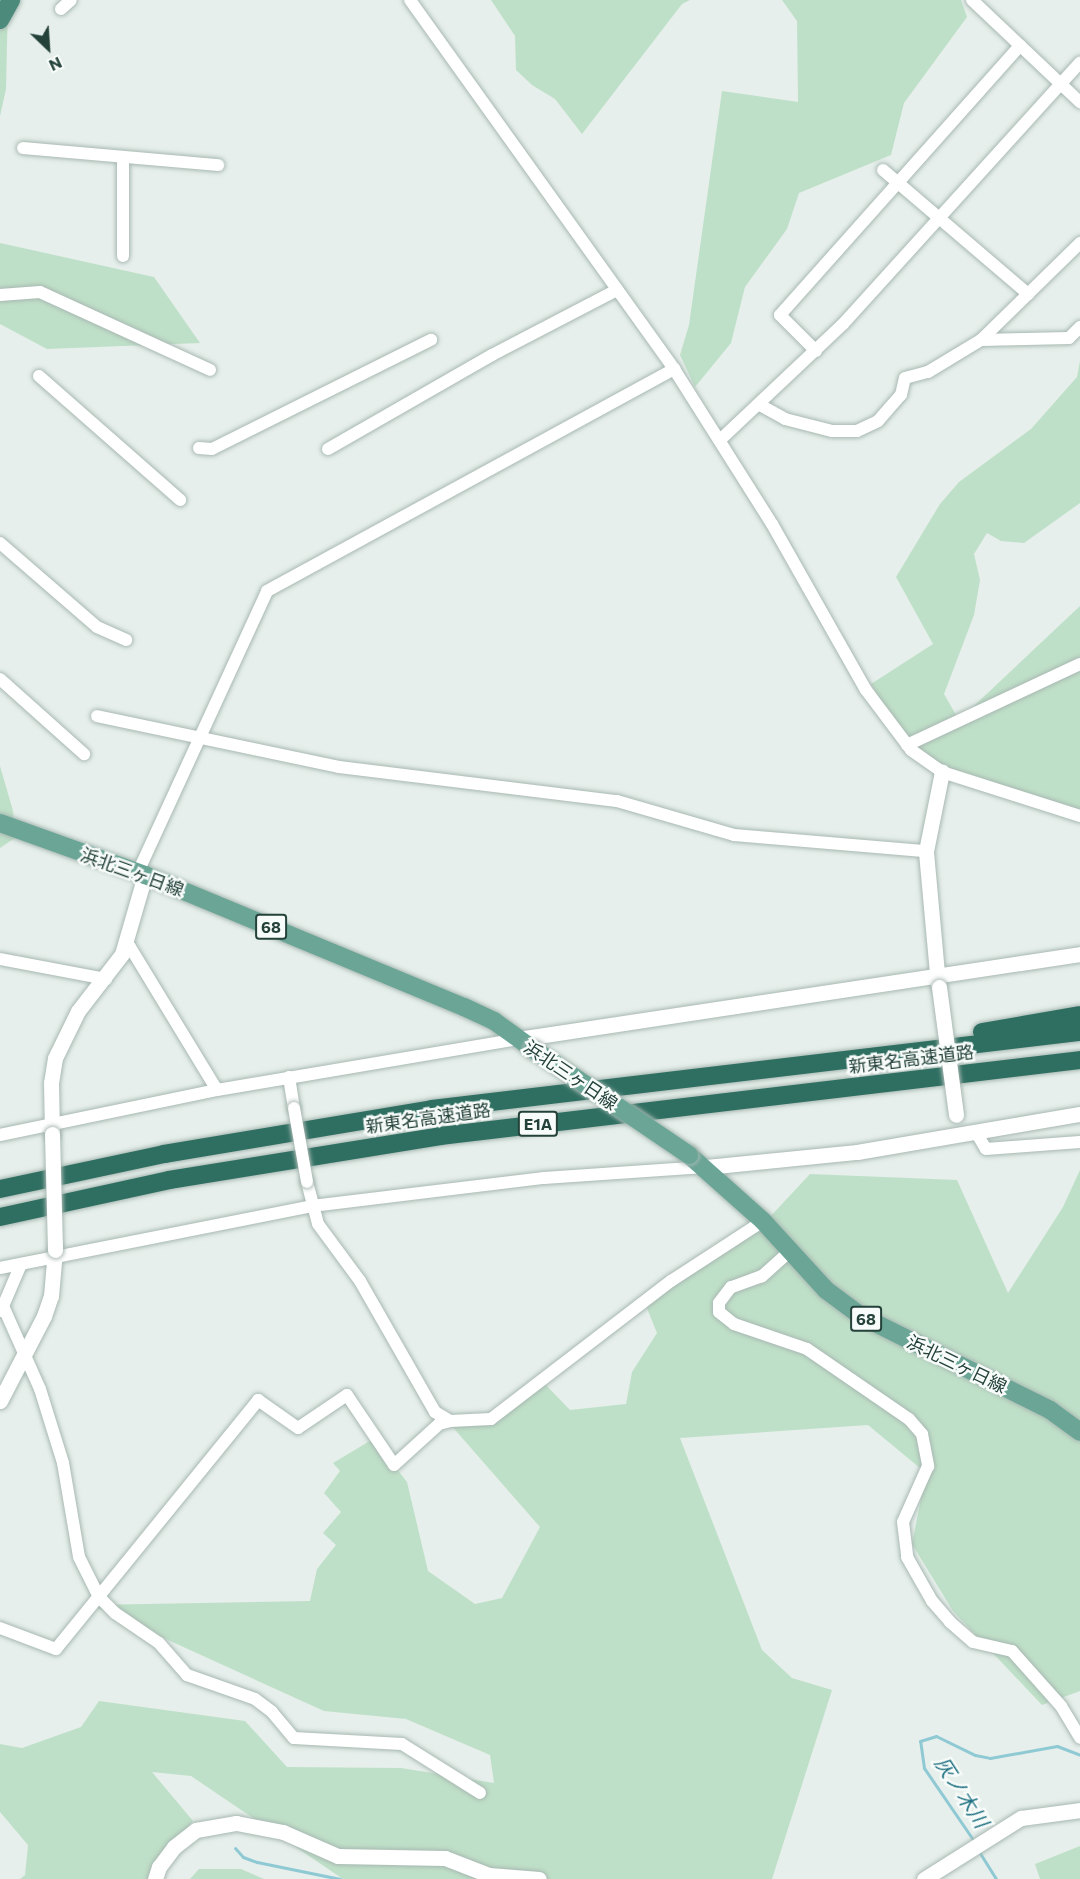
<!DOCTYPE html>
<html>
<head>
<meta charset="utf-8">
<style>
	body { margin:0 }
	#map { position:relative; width:1080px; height:1879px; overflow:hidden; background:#e6efeb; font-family:Commissioner,"Noto Sans JP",sans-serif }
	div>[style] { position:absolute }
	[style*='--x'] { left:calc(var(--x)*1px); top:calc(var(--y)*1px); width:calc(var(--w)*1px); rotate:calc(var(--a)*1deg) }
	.green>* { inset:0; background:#bfe0c8 }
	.stream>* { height:3px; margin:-1.5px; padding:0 1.5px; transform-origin:1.5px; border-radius:1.5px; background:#8ec9d4 }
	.roads { filter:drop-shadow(0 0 2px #a8b8b2) drop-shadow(0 0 2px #a8b8b2) }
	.minor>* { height:12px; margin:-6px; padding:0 6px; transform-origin:6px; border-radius:6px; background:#fff }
	.tertiary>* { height:15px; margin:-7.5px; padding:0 7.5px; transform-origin:7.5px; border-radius:7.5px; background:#fff }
	.primary>* { height:18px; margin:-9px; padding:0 9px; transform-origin:9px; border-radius:9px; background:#6aa596 }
	.trunk>* { height:18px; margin:-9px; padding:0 9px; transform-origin:9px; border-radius:9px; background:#4c8a7c }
	.motorway>* { height:18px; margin:-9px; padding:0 9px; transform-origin:9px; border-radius:9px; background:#2f6f62 }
	.bridges { filter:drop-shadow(0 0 2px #a8b8b2) drop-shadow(0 0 2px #a8b8b2) }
	.minor-bridge>* { height:12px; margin:-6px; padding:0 6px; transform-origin:6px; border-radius:6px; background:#fff }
	.tertiary-bridge>* { height:15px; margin:-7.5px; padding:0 7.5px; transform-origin:7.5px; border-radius:7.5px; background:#fff }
	.primary-bridge>* { height:18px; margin:-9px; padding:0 9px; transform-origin:9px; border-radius:9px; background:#6aa596 }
	span { translate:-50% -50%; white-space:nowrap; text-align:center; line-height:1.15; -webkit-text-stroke:5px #f7fbf9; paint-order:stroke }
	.shield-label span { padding:2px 4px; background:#f7fbf9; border:2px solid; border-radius:4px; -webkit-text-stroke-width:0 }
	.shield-label { font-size:16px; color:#24423a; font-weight:700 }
	.street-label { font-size:18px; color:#24423a }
	.water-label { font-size:20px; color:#1c6f80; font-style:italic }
	.north { position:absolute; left:18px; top:18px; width:60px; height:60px; -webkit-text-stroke:4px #f7fbf9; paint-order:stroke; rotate:155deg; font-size:16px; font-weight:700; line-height:24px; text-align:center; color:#24423a }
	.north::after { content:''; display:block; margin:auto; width:21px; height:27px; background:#24423a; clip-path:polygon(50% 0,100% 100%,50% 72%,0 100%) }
</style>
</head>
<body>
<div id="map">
	<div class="green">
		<div style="clip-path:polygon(0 0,8px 0,6px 89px,0 116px)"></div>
		<div style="clip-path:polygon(491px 0,690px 0,682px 4px,582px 134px,555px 99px,532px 85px,516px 70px,515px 36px)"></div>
		<div style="clip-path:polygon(782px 0,961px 0,967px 17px,904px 103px,891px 155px,799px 193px,787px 229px,745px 287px,731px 343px,695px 387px,680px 355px,689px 325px,722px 91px,798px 102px,797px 21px)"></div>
		<div style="clip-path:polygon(0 243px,154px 277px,200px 343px,47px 349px,0 324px)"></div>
		<div style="clip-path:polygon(1080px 361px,1080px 503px,1024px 543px,1001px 541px,987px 533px,974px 554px,980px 580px,974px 615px,944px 694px,959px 720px,1080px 606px,1080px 816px,946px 773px,903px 739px,871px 684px,933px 644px,896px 577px,940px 504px,959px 482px,1031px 429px,1077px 377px)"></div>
		<div style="clip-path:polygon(0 766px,13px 811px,15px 838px,0 848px)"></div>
		<div style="clip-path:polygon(1080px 1170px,1080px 1691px,1042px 1705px,953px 1611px,912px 1544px,926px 1473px,868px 1425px,680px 1438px,762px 1650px,792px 1678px,832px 1690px,772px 1879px,343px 1879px,191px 1776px,152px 1772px,193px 1821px,154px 1869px,153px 1879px,20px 1879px,25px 1875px,28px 1845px,0 1812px,0 1744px,22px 1748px,81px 1727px,99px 1701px,245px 1721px,287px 1767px,401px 1768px,494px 1783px,490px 1755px,406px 1719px,324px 1711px,91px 1605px,310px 1601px,317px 1569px,336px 1545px,323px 1533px,341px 1512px,324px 1493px,340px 1471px,333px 1463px,373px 1439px,407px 1482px,428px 1571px,475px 1604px,502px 1598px,540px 1527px,450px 1424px,491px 1419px,541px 1380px,570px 1410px,626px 1404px,632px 1372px,657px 1333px,644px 1301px,768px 1219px,810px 1174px,957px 1180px,1008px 1293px,1063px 1207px)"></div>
		<div style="clip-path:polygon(1080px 1846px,1080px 1879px,1040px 1879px,1035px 1864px)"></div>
		<div style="clip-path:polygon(199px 1869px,241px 1869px,264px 1879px,190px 1879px)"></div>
	</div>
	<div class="stream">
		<div style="--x:974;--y:1841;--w:88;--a:-124.4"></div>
		<div style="--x:924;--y:1768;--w:27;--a:-98"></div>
		<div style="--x:920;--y:1741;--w:17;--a:-17"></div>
		<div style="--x:936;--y:1736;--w:43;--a:26"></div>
		<div style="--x:975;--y:1755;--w:15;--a:11"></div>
		<div style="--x:990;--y:1758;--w:68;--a:-10.2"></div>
		<div style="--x:1057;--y:1746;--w:25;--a:21"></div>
		<div style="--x:235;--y:1848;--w:12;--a:48"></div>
		<div style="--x:243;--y:1857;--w:15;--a:20"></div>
		<div style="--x:257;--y:1862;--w:85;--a:11.6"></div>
		<div style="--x:978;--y:1850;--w:34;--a:58"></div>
	</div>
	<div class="roads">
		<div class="minor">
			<div style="--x:410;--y:0;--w:454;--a:54.4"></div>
			<div style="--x:674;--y:369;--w:183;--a:57.7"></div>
			<div style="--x:772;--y:524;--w:191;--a:60.5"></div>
			<div style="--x:866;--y:690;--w:75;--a:53.1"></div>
			<div style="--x:911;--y:750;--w:38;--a:35"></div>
			<div style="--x:942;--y:772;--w:145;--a:17.7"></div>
			<div style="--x:972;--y:0;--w:149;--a:43.4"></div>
			<div style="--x:61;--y:9;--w:13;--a:-42"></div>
			<div style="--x:23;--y:148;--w:196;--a:5"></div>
			<div style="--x:883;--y:170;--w:191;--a:40.5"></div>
			<div style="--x:123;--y:256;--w:98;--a:-90"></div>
			<div style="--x:0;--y:295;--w:40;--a:-4.3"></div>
			<div style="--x:40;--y:292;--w:187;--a:24.6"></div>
			<div style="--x:981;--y:340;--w:88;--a:-1.3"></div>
			<div style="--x:1069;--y:338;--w:16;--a:-45"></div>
			<div style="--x:816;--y:351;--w:51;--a:-135"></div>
			<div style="--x:780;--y:315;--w:361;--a:-48.3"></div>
			<div style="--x:39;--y:376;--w:188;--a:41.3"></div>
			<div style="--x:760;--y:405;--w:29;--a:29"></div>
			<div style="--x:785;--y:419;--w:49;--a:14.3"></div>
			<div style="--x:832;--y:431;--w:25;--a:0"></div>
			<div style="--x:857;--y:431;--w:23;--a:-25"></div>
			<div style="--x:878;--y:421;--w:35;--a:-49"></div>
			<div style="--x:901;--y:395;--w:17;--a:-77"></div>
			<div style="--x:905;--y:378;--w:24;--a:-15"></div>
			<div style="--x:928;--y:372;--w:62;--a:-31.1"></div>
			<div style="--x:981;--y:340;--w:139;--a:-44.4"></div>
			<div style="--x:720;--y:440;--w:169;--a:-43.3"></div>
			<div style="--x:843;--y:324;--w:353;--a:-47.8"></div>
			<div style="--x:199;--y:448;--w:13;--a:4"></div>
			<div style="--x:212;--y:449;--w:245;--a:-26.5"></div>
			<div style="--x:328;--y:449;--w:189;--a:-29.8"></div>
			<div style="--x:492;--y:355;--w:141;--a:-27.5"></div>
			<div style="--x:0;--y:543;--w:128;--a:40.9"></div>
			<div style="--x:97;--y:627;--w:32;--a:24"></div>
			<div style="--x:0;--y:679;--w:113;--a:41.8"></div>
			<div style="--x:97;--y:716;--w:247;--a:11.9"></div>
			<div style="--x:339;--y:767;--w:280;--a:7"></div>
			<div style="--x:617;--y:801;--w:122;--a:16.2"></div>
			<div style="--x:734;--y:835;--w:193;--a:4.8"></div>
			<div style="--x:907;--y:745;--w:191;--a:-25.1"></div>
			<div style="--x:138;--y:872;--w:309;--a:-65.3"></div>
			<div style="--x:267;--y:591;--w:464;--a:-28.6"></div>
			<div style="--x:125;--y:946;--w:5;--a:11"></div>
			<div style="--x:130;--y:947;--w:167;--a:58.7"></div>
			<div style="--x:0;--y:959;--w:108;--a:10.7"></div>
			<div style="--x:289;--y:1077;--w:31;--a:81"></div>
			<div style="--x:977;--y:1134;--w:17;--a:59"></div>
			<div style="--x:986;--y:1149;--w:94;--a:-4.3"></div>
			<div style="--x:0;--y:1135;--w:222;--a:-11.7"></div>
			<div style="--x:217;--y:1090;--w:305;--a:-9.6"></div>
			<div style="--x:307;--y:1182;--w:43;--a:75.3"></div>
			<div style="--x:318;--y:1224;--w:71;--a:53.6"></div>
			<div style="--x:360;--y:1281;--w:151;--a:60.2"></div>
			<div style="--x:435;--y:1412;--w:17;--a:31"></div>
			<div style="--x:450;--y:1421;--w:41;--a:-2.8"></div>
			<div style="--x:491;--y:1419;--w:227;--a:-37.5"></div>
			<div style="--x:671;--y:1281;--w:110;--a:-33.1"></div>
			<div style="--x:790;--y:1251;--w:38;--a:138"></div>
			<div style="--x:762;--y:1276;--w:33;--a:160"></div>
			<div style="--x:731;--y:1287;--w:20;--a:127"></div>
			<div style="--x:719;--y:1303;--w:9;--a:90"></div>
			<div style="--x:719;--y:1312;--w:19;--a:39"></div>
			<div style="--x:734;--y:1324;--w:77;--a:18.9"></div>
			<div style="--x:807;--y:1349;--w:124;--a:34.5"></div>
			<div style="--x:909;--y:1419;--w:20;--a:49"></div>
			<div style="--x:922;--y:1434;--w:33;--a:79"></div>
			<div style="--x:928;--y:1466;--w:61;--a:114.1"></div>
			<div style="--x:903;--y:1522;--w:35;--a:83"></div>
			<div style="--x:907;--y:1557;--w:51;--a:60.4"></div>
			<div style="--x:932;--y:1601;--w:28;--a:49"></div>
			<div style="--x:950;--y:1622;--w:30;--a:41"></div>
			<div style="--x:973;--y:1642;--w:40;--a:13"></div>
			<div style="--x:1012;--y:1651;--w:74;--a:48.3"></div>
			<div style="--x:1061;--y:1706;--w:37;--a:59"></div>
			<div style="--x:0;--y:1268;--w:318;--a:-11.2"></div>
			<div style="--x:312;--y:1206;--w:234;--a:-6.9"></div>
			<div style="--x:544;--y:1178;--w:161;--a:-3.9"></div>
			<div style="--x:3;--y:1306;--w:91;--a:66"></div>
			<div style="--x:40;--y:1389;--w:77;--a:72.7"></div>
			<div style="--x:63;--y:1463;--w:95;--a:80.3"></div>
			<div style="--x:79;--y:1557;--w:45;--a:63.4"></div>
			<div style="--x:99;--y:1597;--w:23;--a:45"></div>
			<div style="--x:115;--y:1613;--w:53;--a:34.3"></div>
			<div style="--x:159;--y:1643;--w:43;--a:48.8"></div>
			<div style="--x:187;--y:1675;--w:72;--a:19.4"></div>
			<div style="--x:255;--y:1699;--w:21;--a:37"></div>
			<div style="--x:272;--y:1712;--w:34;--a:50"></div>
			<div style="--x:294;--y:1738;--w:108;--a:3.2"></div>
			<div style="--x:402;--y:1744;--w:92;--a:32.1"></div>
			<div style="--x:1;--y:1311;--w:51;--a:-66.9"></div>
			<div style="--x:0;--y:1628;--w:60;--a:20.6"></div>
			<div style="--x:56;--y:1649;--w:321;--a:-50.9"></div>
			<div style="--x:258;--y:1400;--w:49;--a:35"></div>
			<div style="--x:298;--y:1428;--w:59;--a:-34"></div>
			<div style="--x:347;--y:1395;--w:84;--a:56.1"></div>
			<div style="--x:394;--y:1465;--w:61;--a:-42.3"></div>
			<div style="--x:439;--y:1424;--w:11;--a:-15"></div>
		</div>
		<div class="tertiary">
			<div style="--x:938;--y:984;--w:134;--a:-95.2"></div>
			<div style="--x:926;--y:851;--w:81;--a:-78.6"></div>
			<div style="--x:518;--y:1039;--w:568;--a:-8.6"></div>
			<div style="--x:52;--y:1134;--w:51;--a:-91.1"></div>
			<div style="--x:51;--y:1083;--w:25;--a:-81"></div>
			<div style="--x:55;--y:1058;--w:52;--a:-63.9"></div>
			<div style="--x:78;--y:1011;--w:72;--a:-52.3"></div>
			<div style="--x:122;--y:954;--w:82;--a:-73.8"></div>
			<div style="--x:706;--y:1167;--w:152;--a:-5.7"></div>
			<div style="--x:857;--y:1152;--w:226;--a:-9.7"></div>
			<div style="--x:0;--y:1401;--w:96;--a:-62.6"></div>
			<div style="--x:44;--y:1316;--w:21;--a:-71"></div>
			<div style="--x:51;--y:1296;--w:46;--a:-85"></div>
			<div style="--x:155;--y:1879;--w:13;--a:-72"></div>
			<div style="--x:159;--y:1867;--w:25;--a:-53"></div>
			<div style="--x:174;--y:1847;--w:28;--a:-38"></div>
			<div style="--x:196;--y:1830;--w:41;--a:-9.9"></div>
			<div style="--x:236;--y:1823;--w:48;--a:10.8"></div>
			<div style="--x:283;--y:1832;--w:60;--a:23.6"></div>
			<div style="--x:338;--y:1856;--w:107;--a:1.1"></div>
			<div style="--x:445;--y:1858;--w:47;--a:21.1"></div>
			<div style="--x:489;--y:1875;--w:50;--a:4.6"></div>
			<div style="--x:924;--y:1879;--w:115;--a:-32.2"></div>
			<div style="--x:1021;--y:1818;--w:60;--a:-7.7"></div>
		</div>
		<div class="primary">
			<div style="--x:0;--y:823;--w:154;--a:19.7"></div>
			<div style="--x:145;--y:875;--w:345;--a:22.5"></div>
			<div style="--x:464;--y:1007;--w:33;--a:25"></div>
			<div style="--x:494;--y:1021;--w:48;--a:35.7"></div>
			<div style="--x:689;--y:1155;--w:99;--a:41.7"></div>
			<div style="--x:763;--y:1221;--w:93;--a:47.6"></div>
			<div style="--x:826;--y:1290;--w:44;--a:36.6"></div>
			<div style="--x:861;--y:1316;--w:211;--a:26.4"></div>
			<div style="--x:1050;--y:1410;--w:37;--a:36"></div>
		</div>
		<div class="trunk">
			<div style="--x:0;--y:20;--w:23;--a:-61"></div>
		</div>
		<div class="motorway">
			<div style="--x:982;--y:1032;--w:99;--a:-9.8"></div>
			<div style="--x:0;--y:1189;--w:168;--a:-12"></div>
			<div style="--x:164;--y:1154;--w:272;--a:-9.5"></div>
			<div style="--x:432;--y:1109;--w:653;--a:-6.78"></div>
			<div style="--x:0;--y:1217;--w:173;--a:-12.3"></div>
			<div style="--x:169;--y:1180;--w:275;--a:-9.2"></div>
			<div style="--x:440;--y:1136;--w:644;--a:-6.77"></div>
		</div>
	</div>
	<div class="bridges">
		<div class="minor-bridge">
			<div style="--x:294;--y:1108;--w:75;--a:80"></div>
		</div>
		<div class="tertiary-bridge">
			<div style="--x:939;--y:987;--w:129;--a:82.4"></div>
			<div style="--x:52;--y:1134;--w:116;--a:88.5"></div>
		</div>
		<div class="primary-bridge">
			<div style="--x:533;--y:1049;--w:189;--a:34.2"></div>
		</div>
	</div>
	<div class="shield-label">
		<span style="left:271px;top:927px">68</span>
		<span style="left:538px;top:1124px">E1A</span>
		<span style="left:866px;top:1319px">68</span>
	</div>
	<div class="street-label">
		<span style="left:132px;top:872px;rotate:20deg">浜北三ヶ日線</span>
		<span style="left:911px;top:1059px;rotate:-7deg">新東名高速道路</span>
		<span style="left:571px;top:1075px;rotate:34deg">浜北三ヶ日線</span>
		<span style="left:428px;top:1118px;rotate:-8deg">新東名高速道路</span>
		<span style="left:957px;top:1364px;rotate:26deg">浜北三ヶ日線</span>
	</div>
	<div class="water-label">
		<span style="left:962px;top:1792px;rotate:57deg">灰ノ木川</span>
	</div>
	<div class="north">N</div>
</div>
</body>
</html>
